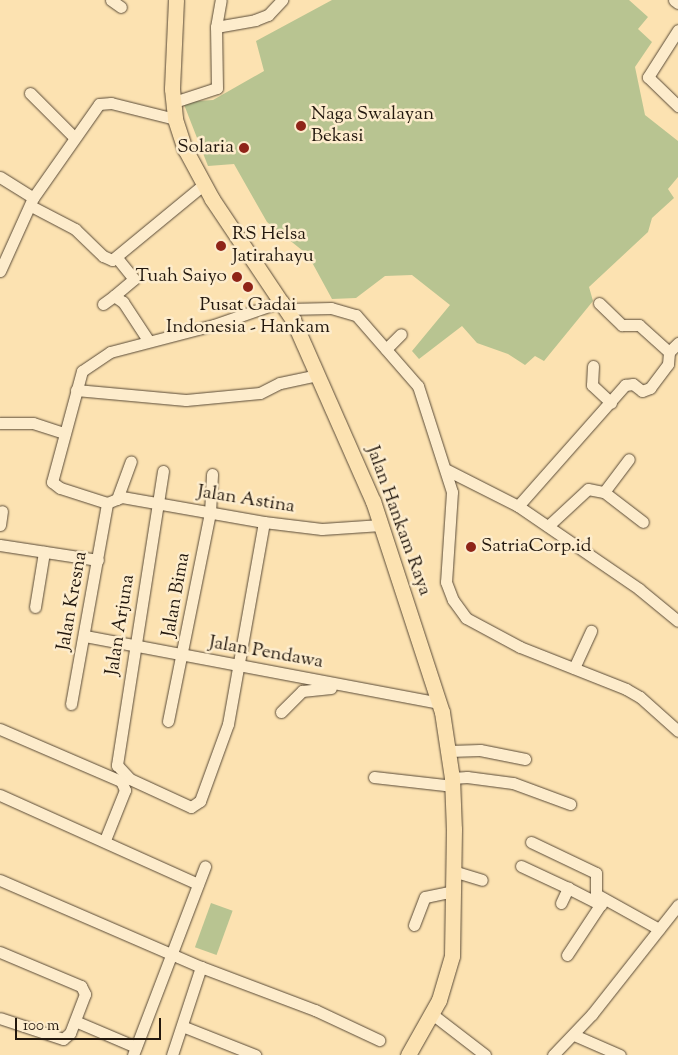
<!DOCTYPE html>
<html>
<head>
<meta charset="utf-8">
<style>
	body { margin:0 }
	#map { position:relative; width:678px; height:1055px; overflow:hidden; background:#fce2b1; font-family:"Sorts Mill Goudy",serif }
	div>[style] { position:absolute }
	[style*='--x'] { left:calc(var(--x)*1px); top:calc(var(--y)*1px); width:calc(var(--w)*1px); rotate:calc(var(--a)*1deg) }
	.green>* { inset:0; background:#b8c491; transform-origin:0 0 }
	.roads { filter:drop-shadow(0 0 1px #594a37) drop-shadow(0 0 1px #594a37) }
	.minor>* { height:11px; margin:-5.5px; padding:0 5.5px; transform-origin:5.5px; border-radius:5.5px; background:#fdeccc }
	.major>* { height:15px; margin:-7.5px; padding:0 7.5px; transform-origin:7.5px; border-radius:7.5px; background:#fce2b1 }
	.dots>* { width:14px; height:14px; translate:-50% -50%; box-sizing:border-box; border:2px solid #fdeccc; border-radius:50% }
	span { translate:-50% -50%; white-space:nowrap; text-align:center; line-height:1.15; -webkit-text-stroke:5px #fdeccc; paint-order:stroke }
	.poi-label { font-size:19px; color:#23180e }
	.left { translate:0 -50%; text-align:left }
	.right { translate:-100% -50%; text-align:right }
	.street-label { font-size:19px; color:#23180e }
	.scale { position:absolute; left:15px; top:1018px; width:146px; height:22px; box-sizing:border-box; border:2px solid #23180e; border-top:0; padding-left:6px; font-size:15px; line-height:18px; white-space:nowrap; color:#23180e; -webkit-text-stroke:4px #fdeccc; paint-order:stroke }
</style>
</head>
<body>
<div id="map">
	<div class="green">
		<div style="clip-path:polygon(332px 0,629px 0,648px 17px,638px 29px,652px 42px,635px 67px,645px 115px,678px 141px,678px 177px,668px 189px,674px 198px,652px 218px,648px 232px,589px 287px,593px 301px,544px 361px,535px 356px,525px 365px,508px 354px,477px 343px,462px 326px,419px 359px,412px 351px,450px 305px,412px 275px,385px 276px,356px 298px,332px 299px,308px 255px,267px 222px,234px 164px,208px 166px,183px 102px,213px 100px,264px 71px,256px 41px)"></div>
		<div style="left:211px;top:903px;width:23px;height:47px;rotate:20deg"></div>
	</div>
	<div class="roads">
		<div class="minor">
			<div style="--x:111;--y:0;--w:12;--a:35"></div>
			<div style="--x:674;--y:0;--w:5;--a:37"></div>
			<div style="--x:216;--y:27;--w:40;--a:-10"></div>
			<div style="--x:255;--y:20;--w:14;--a:-21"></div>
			<div style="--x:268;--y:15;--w:21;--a:-47"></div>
			<div style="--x:678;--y:30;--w:56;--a:122.6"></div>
			<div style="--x:648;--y:77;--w:42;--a:44"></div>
			<div style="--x:30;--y:93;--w:62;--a:45"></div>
			<div style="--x:174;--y:102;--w:45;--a:-18"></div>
			<div style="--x:217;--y:88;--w:61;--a:-90.9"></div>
			<div style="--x:216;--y:27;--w:27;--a:-80"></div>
			<div style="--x:0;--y:177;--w:39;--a:32"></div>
			<div style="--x:31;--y:206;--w:50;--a:27.6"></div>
			<div style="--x:75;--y:229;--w:39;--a:44"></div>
			<div style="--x:103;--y:256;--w:10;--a:24"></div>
			<div style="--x:112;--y:260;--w:118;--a:-39.5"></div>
			<div style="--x:117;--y:258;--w:27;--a:51"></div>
			<div style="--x:134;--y:279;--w:26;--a:140"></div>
			<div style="--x:114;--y:296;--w:11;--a:34"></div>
			<div style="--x:123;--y:302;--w:45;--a:56.7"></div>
			<div style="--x:0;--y:271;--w:80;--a:-65.7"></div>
			<div style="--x:33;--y:198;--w:115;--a:-54.9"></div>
			<div style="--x:99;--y:104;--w:12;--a:-5"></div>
			<div style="--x:111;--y:103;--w:66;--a:14"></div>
			<div style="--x:599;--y:303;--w:32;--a:44"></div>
			<div style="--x:622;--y:325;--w:17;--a:0"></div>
			<div style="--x:639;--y:325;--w:40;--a:42"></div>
			<div style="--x:103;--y:304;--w:14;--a:-36"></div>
			<div style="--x:288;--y:309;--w:43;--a:-1.3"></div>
			<div style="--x:331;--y:308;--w:26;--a:16"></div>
			<div style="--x:356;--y:315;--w:94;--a:48.9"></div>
			<div style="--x:418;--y:386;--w:111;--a:72.2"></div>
			<div style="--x:452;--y:492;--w:90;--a:93.8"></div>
			<div style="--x:446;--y:582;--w:19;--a:69"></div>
			<div style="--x:453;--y:600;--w:22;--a:54"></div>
			<div style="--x:466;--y:618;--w:61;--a:28.2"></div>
			<div style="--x:520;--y:647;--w:114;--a:21.6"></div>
			<div style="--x:626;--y:689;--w:16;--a:30"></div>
			<div style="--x:640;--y:697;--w:51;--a:41.8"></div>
			<div style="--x:386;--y:349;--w:21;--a:-45"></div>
			<div style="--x:593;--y:366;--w:19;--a:93"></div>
			<div style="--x:592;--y:385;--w:26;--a:43"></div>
			<div style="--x:76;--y:390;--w:110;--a:5.2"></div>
			<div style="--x:186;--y:400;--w:74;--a:-5.4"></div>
			<div style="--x:260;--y:393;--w:22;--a:-27"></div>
			<div style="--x:280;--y:383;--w:39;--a:-12"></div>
			<div style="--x:0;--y:423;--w:33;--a:0"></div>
			<div style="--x:33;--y:423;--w:32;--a:18"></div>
			<div style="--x:447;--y:470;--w:80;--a:26.9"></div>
			<div style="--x:518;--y:506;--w:147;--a:34.4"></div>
			<div style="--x:639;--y:589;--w:50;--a:39.4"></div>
			<div style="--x:163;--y:471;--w:298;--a:98.9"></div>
			<div style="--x:117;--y:765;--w:19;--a:47"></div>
			<div style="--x:130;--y:779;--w:67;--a:24.7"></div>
			<div style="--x:191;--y:807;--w:11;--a:-34"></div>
			<div style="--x:200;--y:801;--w:82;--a:-70"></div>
			<div style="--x:228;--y:724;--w:205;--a:-79.9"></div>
			<div style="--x:604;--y:492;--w:41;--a:-52.9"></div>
			<div style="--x:117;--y:499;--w:40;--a:-69.8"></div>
			<div style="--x:107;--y:503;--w:49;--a:-162.3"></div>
			<div style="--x:60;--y:488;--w:10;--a:-143"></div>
			<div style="--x:52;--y:482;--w:115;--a:-74.9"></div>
			<div style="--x:82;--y:371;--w:34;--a:-34"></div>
			<div style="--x:110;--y:352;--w:107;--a:-14.6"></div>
			<div style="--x:214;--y:325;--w:73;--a:-19.2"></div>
			<div style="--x:107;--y:503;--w:16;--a:-22"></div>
			<div style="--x:122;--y:497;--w:144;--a:10"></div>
			<div style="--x:264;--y:522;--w:58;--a:6.9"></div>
			<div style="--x:322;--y:529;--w:59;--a:-3.9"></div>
			<div style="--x:518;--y:506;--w:162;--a:-48.5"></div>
			<div style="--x:625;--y:385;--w:8;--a:-7"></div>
			<div style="--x:633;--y:384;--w:11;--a:38"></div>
			<div style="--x:642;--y:391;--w:9;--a:-21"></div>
			<div style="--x:650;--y:388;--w:30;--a:-53"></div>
			<div style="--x:668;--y:364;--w:12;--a:-85"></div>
			<div style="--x:669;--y:352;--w:13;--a:-45"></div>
			<div style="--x:0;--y:525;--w:14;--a:-82"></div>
			<div style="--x:548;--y:526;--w:54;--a:-42.8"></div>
			<div style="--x:588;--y:489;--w:16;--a:11"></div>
			<div style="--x:604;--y:492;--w:49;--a:37.6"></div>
			<div style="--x:0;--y:545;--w:99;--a:8.7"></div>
			<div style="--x:35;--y:607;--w:56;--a:-80.7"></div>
			<div style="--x:85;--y:636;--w:361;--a:10.7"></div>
			<div style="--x:574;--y:668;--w:41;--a:-65.3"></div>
			<div style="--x:71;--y:704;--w:204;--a:-79.8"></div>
			<div style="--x:281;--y:712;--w:30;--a:-45"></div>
			<div style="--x:302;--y:691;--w:29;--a:-6"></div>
			<div style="--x:168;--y:721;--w:212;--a:-78.6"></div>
			<div style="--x:210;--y:513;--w:39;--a:-87"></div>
			<div style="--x:0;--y:729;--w:132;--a:23.3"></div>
			<div style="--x:121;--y:781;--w:10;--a:66"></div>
			<div style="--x:125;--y:790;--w:54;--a:111.8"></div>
			<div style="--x:449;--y:751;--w:31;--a:-2"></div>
			<div style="--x:480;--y:750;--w:46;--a:11.3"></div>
			<div style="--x:374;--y:777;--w:80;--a:6.5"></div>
			<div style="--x:452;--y:778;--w:15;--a:-4"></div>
			<div style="--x:467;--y:777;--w:46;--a:7.4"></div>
			<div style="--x:513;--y:783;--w:61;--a:20.2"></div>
			<div style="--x:0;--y:795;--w:217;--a:24.2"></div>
			<div style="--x:531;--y:842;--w:72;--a:25.5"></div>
			<div style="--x:596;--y:873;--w:21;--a:90"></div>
			<div style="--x:596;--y:894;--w:72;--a:29.1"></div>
			<div style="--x:521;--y:866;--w:52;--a:25.1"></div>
			<div style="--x:453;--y:871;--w:30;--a:17"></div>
			<div style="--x:0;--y:880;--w:219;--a:23.4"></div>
			<div style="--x:201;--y:967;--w:122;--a:20.7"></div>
			<div style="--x:315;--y:1010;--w:71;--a:25.1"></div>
			<div style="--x:561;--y:903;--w:17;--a:-65"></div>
			<div style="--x:568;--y:888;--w:37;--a:27"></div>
			<div style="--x:414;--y:925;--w:30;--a:-69"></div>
			<div style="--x:425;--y:897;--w:30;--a:-12"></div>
			<div style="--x:0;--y:952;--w:88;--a:22.8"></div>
			<div style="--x:81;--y:986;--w:9;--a:63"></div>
			<div style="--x:85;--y:994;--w:42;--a:111"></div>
			<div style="--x:70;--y:1033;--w:9;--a:139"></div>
			<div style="--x:63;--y:1039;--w:66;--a:-161.6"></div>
			<div style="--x:567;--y:955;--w:67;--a:-56.5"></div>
			<div style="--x:432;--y:1014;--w:67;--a:37.7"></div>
			<div style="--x:75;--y:1021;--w:66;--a:23.1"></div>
			<div style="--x:182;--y:1026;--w:79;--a:21.7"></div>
			<div style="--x:574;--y:1035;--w:50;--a:23.5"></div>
			<div style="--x:133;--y:1055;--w:202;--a:-69.1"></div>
			<div style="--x:172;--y:1055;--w:93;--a:-71.8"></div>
			<div style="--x:553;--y:1055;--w:57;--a:-46.4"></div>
			<div style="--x:592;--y:1014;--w:139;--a:-51.7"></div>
		</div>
		<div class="major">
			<div style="--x:176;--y:0;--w:89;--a:92.6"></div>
			<div style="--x:172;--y:89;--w:30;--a:84"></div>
			<div style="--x:175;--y:119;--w:32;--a:72"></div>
			<div style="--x:185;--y:149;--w:57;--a:61.6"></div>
			<div style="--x:212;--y:199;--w:146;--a:56.2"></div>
			<div style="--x:293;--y:320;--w:198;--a:66.2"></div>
			<div style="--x:373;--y:501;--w:222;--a:71.9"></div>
			<div style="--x:442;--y:712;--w:67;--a:81.4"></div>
			<div style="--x:452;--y:778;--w:51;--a:87.8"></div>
			<div style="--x:454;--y:829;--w:127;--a:90.9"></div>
			<div style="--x:452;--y:956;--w:46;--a:106.5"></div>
			<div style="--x:439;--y:1000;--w:63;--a:119.4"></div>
		</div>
	</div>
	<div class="dots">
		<div style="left:301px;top:126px;background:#8f2418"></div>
		<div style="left:244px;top:148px;background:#8f2418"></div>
		<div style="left:221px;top:246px;background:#8f2418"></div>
		<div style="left:237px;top:277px;background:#8f2418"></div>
		<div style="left:248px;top:287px;background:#8f2418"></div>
		<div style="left:471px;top:547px;background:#8f2418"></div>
	</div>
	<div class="poi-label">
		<span class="left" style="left:311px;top:126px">Naga Swalayan<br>Bekasi</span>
		<span class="right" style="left:234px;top:148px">Solaria</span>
		<span class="left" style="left:232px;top:246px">RS Helsa<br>Jatirahayu</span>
		<span class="right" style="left:227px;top:277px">Tuah Saiyo</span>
		<span style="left:248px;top:317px">Pusat Gadai<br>Indonesia - Hankam</span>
		<span class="left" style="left:481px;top:547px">SatriaCorp.id</span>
	</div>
	<div class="street-label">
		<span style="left:246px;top:500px;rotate:9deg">Jalan Astina</span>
		<span style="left:398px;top:521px;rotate:70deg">Jalan Hankam Raya</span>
		<span style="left:177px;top:595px;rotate:-80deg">Jalan Bima</span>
		<span style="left:73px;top:601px;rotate:-80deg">Jalan Kresna</span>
		<span style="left:121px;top:625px;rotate:-81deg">Jalan Arjuna</span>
		<span style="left:266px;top:653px;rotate:10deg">Jalan Pendawa</span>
	</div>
	<div class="scale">100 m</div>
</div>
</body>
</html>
